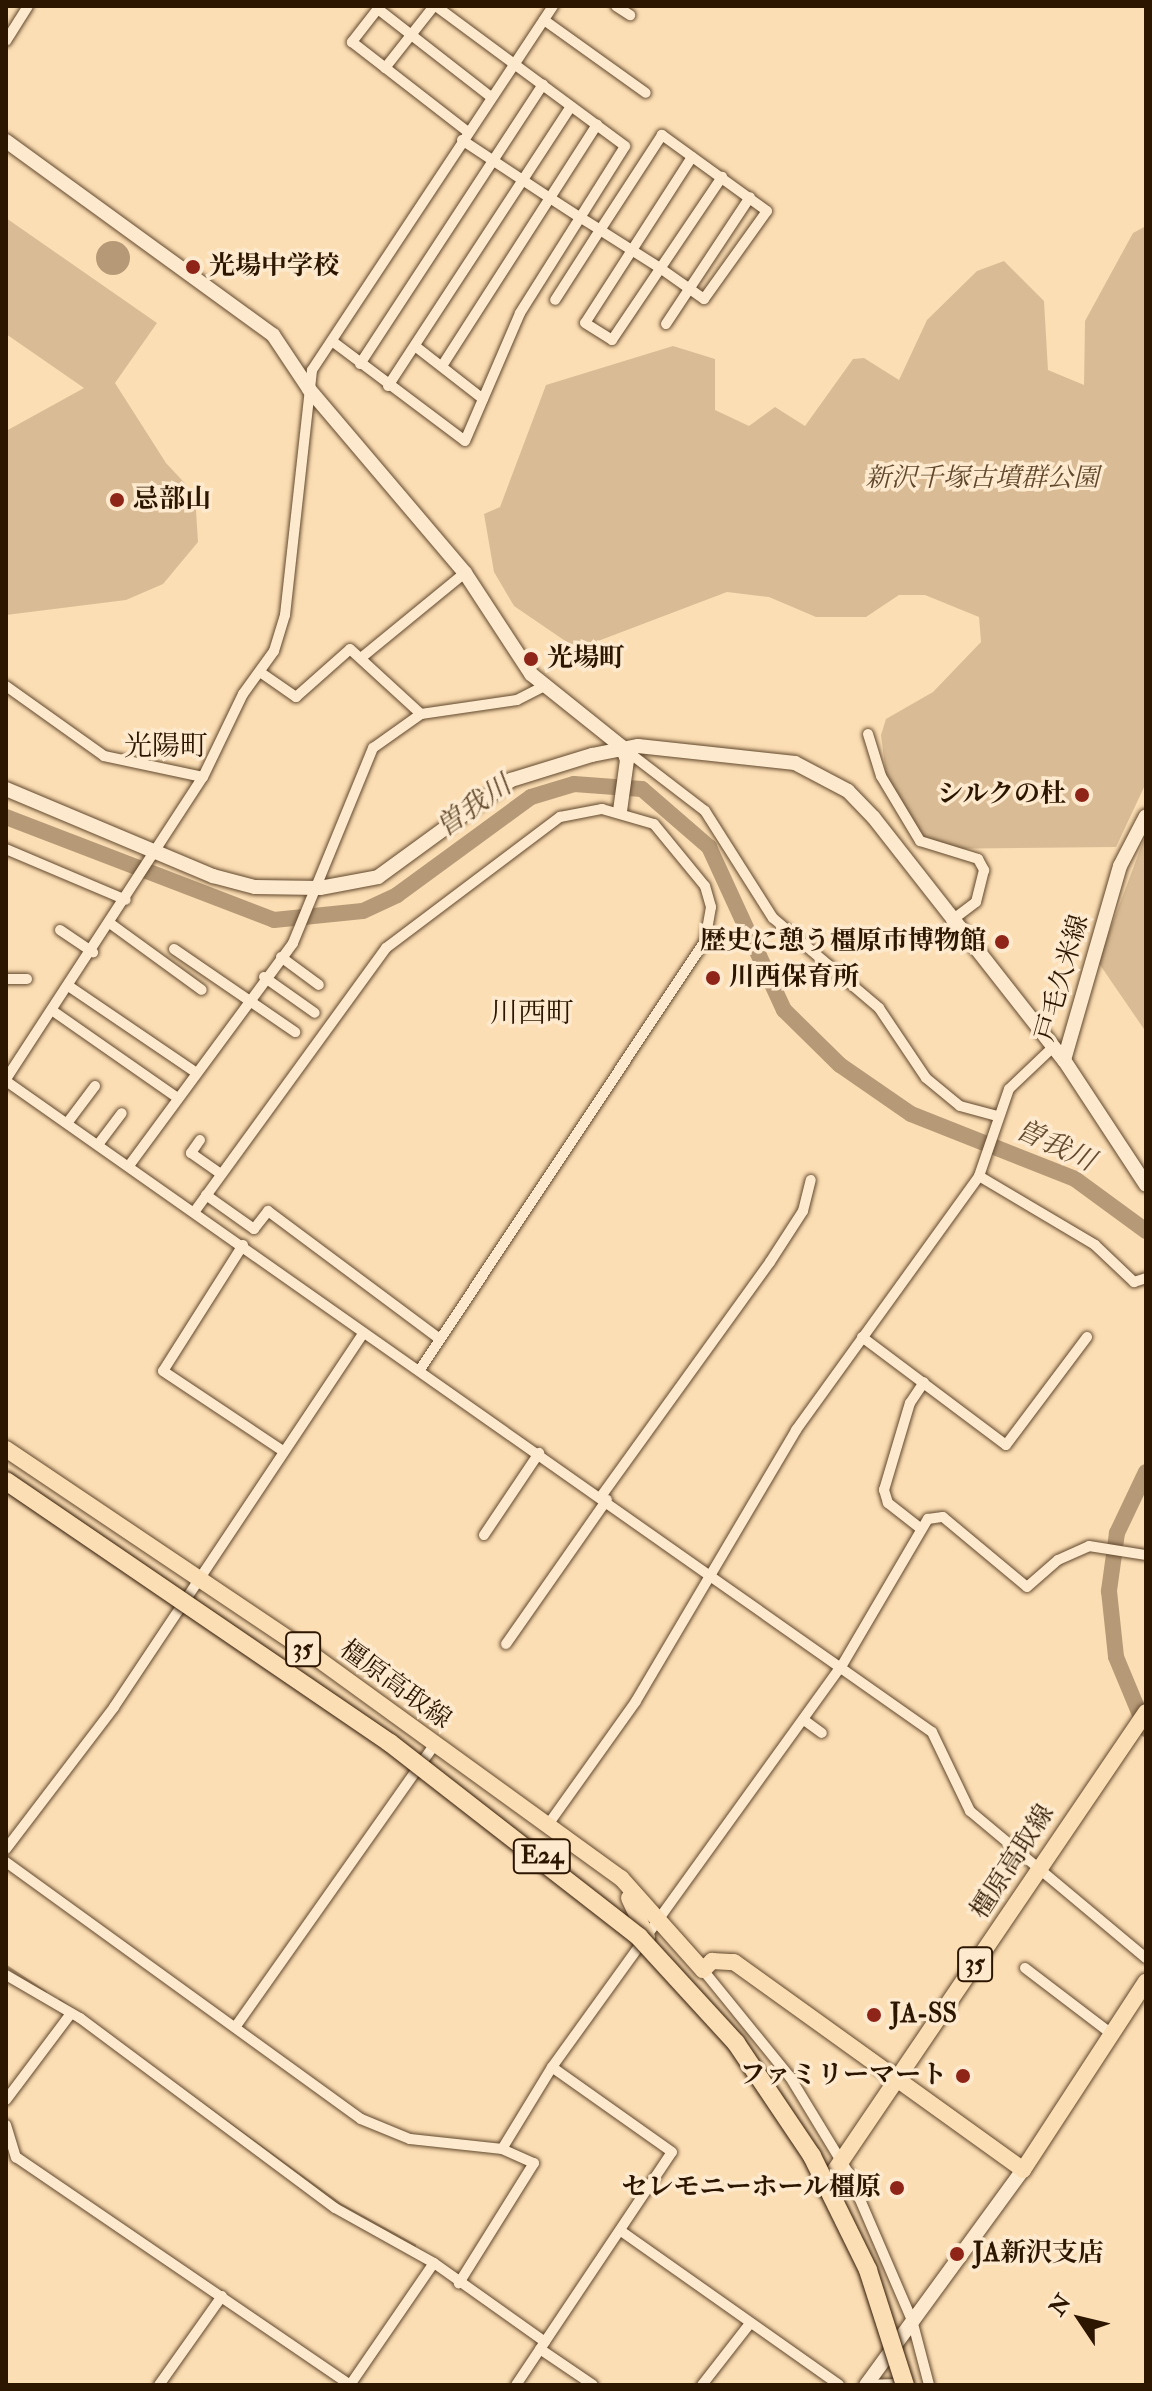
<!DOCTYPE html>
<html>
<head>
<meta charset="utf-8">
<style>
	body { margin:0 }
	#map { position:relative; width:1152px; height:2391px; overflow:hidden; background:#fcdeb4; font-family:"IM FELL Double Pica","Noto Serif JP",serif }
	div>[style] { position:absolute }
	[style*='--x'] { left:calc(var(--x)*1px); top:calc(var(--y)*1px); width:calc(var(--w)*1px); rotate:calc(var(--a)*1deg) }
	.green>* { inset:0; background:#d9bc95 }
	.water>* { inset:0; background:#b69a77 }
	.round { border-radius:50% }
	.stream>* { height:3px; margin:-1.5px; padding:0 1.5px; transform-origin:1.5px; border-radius:1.5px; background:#b69a77 }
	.river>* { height:16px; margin:-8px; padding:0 8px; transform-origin:8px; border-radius:8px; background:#b69a77 }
	.roads { filter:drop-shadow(0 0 2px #61482d) drop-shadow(0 0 2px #61482d) }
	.street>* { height:10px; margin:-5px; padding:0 5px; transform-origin:5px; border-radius:5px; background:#fdeace }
	.secondary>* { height:14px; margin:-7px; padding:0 7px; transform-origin:7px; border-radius:7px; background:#fdeace }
	.primary>* { height:16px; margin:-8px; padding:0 8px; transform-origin:8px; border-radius:8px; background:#fcdeb4 }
	.bridges { filter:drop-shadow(0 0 2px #2d1600) drop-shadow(0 0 2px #2d1600) }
	.highway-bridge>* { height:18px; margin:-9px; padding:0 9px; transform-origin:9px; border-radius:9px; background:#fcdeb4 }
	.dots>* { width:22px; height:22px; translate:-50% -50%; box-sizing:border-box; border:4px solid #fdeace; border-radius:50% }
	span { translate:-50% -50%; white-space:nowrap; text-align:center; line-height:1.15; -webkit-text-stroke:7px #fdeace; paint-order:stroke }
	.shield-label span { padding:2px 6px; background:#fdeace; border:2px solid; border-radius:6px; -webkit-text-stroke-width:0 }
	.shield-label { font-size:24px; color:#2d1600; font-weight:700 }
	.poi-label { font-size:26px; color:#2d1600; font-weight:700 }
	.left { translate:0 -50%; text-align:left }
	.right { translate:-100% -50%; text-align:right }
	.park-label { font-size:26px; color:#61482d; font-style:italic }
	.street-label { font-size:26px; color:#2d1600 }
	.neighbourhood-label { font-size:28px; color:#2d1600 }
	.water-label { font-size:28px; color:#644b30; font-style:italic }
	.frame { position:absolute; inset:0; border:8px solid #2d1600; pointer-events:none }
	.north { position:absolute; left:1040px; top:2279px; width:80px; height:80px; -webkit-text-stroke:6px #fdeace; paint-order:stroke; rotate:305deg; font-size:22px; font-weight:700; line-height:32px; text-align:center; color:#2d1600 }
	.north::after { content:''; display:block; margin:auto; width:28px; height:36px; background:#2d1600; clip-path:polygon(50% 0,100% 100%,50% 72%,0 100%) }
</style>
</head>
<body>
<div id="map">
	<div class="green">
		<div style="clip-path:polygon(6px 218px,157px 323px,115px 383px,166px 463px,195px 494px,198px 542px,163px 584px,126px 600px,6px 615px,6px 431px,84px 388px,6px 334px)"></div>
		<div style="clip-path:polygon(1146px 226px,1146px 783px,1116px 847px,931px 849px,888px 790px,881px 735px,886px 719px,933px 692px,981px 642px,979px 617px,925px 595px,899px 595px,866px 617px,816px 617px,769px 597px,727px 592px,577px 649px,514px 606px,494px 572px,484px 514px,500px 507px,546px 385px,673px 346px,715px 359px,715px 410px,749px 426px,775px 407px,805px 426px,853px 359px,864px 358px,899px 380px,927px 320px,977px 271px,1004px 261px,1044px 301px,1048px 370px,1084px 385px,1085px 321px,1133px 233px)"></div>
		<div style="clip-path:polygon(1146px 834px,1146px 1032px,1098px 962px)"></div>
	</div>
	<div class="water">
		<div class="round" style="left:96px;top:241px;width:34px;height:34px"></div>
	</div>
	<div class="stream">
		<div style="--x:6;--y:1966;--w:47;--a:33.7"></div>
		<div style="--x:59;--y:2000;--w:345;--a:36"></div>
		<div style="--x:338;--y:2203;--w:87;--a:28.9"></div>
	</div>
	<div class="river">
		<div style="--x:6;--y:817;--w:287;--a:21"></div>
		<div style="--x:274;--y:920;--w:89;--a:-5.8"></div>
		<div style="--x:363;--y:911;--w:38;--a:-25"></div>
		<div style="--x:397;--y:895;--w:166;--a:-36.2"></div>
		<div style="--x:531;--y:797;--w:45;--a:-16.8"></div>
		<div style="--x:574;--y:784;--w:68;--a:4.2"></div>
		<div style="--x:642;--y:789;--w:89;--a:40.9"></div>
		<div style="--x:709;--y:847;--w:179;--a:65.3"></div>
		<div style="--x:784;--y:1010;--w:78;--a:44.5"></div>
		<div style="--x:840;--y:1065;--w:86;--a:34.6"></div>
		<div style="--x:911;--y:1114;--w:176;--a:21.6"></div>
		<div style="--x:1075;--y:1179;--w:88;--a:36.2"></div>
		<div style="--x:1146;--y:1472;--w:68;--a:115.4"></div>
		<div style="--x:1117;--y:1533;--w:59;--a:97.9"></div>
		<div style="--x:1109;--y:1591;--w:66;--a:83.9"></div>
		<div style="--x:1116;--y:1657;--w:78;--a:67.4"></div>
	</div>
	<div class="roads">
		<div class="street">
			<div style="--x:380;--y:6;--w:46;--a:127.9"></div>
			<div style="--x:352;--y:42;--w:147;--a:37.8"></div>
			<div style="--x:616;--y:6;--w:17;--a:33"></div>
			<div style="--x:378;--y:9;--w:143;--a:37.9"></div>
			<div style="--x:544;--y:20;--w:125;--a:35.6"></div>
			<div style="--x:6;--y:41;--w:41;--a:-57.8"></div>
			<div style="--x:385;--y:68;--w:79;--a:-51.7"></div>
			<div style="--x:462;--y:140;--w:105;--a:33.4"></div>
			<div style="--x:550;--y:198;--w:33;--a:33"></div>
			<div style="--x:578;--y:216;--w:26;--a:32"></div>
			<div style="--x:600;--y:230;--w:71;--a:32.3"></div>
			<div style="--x:660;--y:268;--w:54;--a:35.2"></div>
			<div style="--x:704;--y:299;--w:108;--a:-54.4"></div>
			<div style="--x:767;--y:211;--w:130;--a:-144.1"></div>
			<div style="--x:662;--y:135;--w:113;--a:123.1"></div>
			<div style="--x:600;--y:230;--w:83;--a:122.7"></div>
			<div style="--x:692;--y:157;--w:197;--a:122.8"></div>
			<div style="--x:585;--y:323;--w:32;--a:32"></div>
			<div style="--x:612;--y:340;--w:197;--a:-56"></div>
			<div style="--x:666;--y:324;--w:152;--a:-56.5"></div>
			<div style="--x:332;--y:341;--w:166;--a:36.9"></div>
			<div style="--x:465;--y:441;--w:139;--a:-66.7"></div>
			<div style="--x:520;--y:313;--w:197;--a:-57.8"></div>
			<div style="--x:625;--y:146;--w:235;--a:-143.5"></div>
			<div style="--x:415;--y:346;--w:86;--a:37.9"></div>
			<div style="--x:360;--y:364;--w:334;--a:-56.8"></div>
			<div style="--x:442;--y:366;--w:287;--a:-57.3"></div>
			<div style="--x:388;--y:386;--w:334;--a:-56.8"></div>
			<div style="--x:361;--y:658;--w:134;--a:-39.3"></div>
			<div style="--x:260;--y:672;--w:44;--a:34.8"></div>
			<div style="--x:296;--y:697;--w:72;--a:-41.6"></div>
			<div style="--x:350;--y:649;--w:96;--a:42.5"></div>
			<div style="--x:6;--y:686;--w:120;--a:35.5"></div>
			<div style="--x:104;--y:756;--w:101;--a:12"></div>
			<div style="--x:868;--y:734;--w:44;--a:72.8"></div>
			<div style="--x:881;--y:776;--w:76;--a:59"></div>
			<div style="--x:920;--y:841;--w:61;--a:17.2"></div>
			<div style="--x:978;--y:859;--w:13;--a:61"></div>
			<div style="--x:984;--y:870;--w:33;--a:104"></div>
			<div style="--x:976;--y:902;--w:31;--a:143"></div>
			<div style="--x:623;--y:748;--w:103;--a:37.5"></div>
			<div style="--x:705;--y:811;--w:127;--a:57.6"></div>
			<div style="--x:773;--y:918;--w:139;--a:40.3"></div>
			<div style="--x:879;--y:1008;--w:84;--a:56.1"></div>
			<div style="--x:926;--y:1078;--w:44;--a:39.5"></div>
			<div style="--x:960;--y:1106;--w:38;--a:15"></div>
			<div style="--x:6;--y:849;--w:130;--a:23"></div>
			<div style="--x:111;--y:924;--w:112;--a:36"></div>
			<div style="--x:60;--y:930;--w:40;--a:34"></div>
			<div style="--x:174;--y:949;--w:147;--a:34.4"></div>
			<div style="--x:281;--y:957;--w:47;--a:36.4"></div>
			<div style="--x:264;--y:977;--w:62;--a:35.2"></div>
			<div style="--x:6;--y:979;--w:21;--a:0"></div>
			<div style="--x:70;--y:987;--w:148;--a:34.2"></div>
			<div style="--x:53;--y:1011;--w:149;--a:34.9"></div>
			<div style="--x:6;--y:1079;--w:361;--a:-56.9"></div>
			<div style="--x:203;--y:777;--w:92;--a:-64.3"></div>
			<div style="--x:243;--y:694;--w:53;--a:-54.2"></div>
			<div style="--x:274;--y:651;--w:38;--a:-73"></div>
			<div style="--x:285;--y:615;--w:246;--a:-83.7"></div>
			<div style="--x:312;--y:370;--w:437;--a:-56.5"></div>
			<div style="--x:6;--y:1081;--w:1132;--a:35.11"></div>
			<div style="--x:932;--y:1732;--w:88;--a:64.3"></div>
			<div style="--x:970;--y:1811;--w:229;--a:39.9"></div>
			<div style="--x:68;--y:1122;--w:45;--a:-53.1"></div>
			<div style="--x:200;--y:1140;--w:16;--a:125"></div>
			<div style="--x:191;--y:1153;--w:37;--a:35"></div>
			<div style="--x:100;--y:1142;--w:36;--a:-53"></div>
			<div style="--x:131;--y:1163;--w:273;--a:-53.6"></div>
			<div style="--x:293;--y:943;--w:211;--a:-67.7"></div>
			<div style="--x:373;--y:748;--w:59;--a:-35.3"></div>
			<div style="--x:421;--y:714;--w:97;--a:-8.3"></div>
			<div style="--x:517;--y:700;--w:28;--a:-27"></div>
			<div style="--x:979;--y:1176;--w:135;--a:30.7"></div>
			<div style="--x:1095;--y:1245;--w:54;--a:43.5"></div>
			<div style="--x:1134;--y:1282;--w:13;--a:-18"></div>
			<div style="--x:206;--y:1195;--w:59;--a:35.3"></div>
			<div style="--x:254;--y:1229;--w:23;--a:-52"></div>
			<div style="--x:268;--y:1211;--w:214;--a:36.7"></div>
			<div style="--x:195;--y:1211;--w:325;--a:-54"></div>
			<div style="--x:386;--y:948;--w:218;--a:-37"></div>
			<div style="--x:560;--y:817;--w:43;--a:-10.8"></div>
			<div style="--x:602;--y:809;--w:54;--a:16.1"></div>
			<div style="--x:654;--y:824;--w:80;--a:50.6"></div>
			<div style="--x:705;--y:886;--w:22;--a:74"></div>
			<div style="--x:711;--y:907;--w:35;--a:100"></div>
			<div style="--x:705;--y:941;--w:516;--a:123.63"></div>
			<div style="--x:243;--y:1245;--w:149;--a:122.4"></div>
			<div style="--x:163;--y:1371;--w:144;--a:33.7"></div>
			<div style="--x:862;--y:1337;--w:180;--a:36.9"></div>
			<div style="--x:1006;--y:1445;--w:135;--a:-53.1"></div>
			<div style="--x:602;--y:1495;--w:287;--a:-54.2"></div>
			<div style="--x:770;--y:1262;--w:61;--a:-57.1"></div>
			<div style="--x:803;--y:1211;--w:32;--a:-76"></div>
			<div style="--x:920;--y:1528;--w:41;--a:-142"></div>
			<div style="--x:888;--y:1503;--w:14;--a:-107"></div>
			<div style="--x:884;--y:1490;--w:91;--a:-73.4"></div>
			<div style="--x:910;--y:1403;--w:25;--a:-56"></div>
			<div style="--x:484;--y:1535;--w:99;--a:-56.1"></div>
			<div style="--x:506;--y:1644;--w:176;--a:-55"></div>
			<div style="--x:804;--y:1720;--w:22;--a:36"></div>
			<div style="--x:547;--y:1826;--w:153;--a:-54.5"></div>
			<div style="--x:636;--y:1701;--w:315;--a:-59.4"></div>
			<div style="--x:796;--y:1430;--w:313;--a:-54.2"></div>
			<div style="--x:979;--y:1176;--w:92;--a:-71"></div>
			<div style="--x:1009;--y:1089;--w:59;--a:-43.6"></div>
			<div style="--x:6;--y:1849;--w:178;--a:-52.7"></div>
			<div style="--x:114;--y:1707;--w:449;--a:-56.3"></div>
			<div style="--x:6;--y:1862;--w:438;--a:35.9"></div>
			<div style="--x:361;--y:2119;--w:53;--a:22.2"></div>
			<div style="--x:410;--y:2139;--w:93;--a:6.2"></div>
			<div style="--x:502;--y:2149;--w:35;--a:24"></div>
			<div style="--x:534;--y:2163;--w:142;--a:122"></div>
			<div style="--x:1025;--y:1968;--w:106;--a:37.3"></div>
			<div style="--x:703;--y:1970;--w:138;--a:50.9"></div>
			<div style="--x:790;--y:2077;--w:114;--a:58.7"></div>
			<div style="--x:849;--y:2174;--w:159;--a:66.7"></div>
			<div style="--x:912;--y:2320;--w:67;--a:75.3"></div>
			<div style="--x:6;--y:1975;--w:86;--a:30.2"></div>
			<div style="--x:80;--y:2018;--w:318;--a:36.7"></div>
			<div style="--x:335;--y:2208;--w:113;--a:29.1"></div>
			<div style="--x:236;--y:2026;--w:345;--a:-54.8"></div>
			<div style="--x:6;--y:2100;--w:105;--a:-53.1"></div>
			<div style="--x:6;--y:2125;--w:34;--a:73"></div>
			<div style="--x:16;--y:2157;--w:404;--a:34.3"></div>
			<div style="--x:502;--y:2149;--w:96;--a:-58.6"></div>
			<div style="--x:552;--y:2067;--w:493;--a:-54.2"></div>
			<div style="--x:841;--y:1667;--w:172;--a:-59.6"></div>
			<div style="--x:928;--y:1519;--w:15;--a:-8"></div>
			<div style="--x:943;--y:1517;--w:109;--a:39.8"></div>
			<div style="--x:1027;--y:1587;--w:41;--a:-41.1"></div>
			<div style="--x:1058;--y:1560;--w:34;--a:-24"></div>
			<div style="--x:1089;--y:1546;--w:58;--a:9"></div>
			<div style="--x:621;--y:2231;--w:267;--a:35.2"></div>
			<div style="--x:540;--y:2349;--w:64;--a:34.2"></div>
			<div style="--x:159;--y:2385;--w:109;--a:-54.7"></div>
			<div style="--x:350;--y:2385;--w:148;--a:-55.5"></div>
			<div style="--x:434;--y:2263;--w:136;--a:35.4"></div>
			<div style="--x:516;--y:2385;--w:280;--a:-56.2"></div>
			<div style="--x:672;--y:2152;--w:147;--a:-144.7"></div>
			<div style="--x:702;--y:2385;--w:75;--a:-52.1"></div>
			<div style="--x:867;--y:2385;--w:29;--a:-2"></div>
		</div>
		<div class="secondary">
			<div style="--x:6;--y:141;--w:330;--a:36"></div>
			<div style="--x:273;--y:335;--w:65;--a:56.3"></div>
			<div style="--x:309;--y:389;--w:241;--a:49.7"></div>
			<div style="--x:465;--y:573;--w:121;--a:56.8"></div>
			<div style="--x:531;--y:674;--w:117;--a:38.7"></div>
			<div style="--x:622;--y:747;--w:14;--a:69"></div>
			<div style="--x:627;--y:760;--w:51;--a:97.8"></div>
			<div style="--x:6;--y:789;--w:225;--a:22.8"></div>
			<div style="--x:213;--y:876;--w:43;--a:14.7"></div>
			<div style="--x:255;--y:887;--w:65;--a:0.9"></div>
			<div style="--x:320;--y:888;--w:59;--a:-10.7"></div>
			<div style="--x:378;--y:877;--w:165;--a:-36.1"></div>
			<div style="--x:511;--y:780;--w:85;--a:-17.2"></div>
			<div style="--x:592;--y:755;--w:47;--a:-11.1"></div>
			<div style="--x:638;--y:746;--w:158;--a:6.2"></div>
			<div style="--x:795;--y:763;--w:60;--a:27.8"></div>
			<div style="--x:848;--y:791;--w:37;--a:46"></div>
			<div style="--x:874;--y:818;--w:308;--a:51.9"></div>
			<div style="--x:1064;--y:1060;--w:149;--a:56.7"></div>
			<div style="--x:1064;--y:1060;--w:202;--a:-73.9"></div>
			<div style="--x:1120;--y:866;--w:56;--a:-62.5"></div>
			<div style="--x:866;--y:2385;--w:266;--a:-53.9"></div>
		</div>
		<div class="primary">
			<div style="--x:6;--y:1449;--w:371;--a:33.9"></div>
			<div style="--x:314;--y:1656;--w:379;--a:35.9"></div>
			<div style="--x:621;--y:1878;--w:123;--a:48.3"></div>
			<div style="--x:703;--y:1970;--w:13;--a:-45"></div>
			<div style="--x:712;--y:1961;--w:22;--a:3"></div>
			<div style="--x:734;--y:1962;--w:356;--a:35.7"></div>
			<div style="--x:1023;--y:2170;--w:225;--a:-56.9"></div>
			<div style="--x:629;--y:1898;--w:43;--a:65.2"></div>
			<div style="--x:823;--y:2188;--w:575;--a:-55.84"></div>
		</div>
	</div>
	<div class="bridges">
		<div class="highway-bridge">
			<div style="--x:6;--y:1481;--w:465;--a:34.3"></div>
			<div style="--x:390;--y:1743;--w:316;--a:37.9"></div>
			<div style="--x:639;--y:1937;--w:144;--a:47.5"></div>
			<div style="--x:736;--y:2043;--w:136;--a:56.1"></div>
			<div style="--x:812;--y:2156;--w:127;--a:63.8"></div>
			<div style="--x:868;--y:2270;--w:121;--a:72.2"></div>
		</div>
	</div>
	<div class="dots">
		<div style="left:193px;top:267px;background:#8f2418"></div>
		<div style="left:117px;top:500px;background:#8f2418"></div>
		<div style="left:531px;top:659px;background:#8f2418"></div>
		<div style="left:1082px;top:795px;background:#8f2418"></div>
		<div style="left:1002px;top:942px;background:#8f2418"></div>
		<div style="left:713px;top:978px;background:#8f2418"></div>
		<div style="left:874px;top:2015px;background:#8f2418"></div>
		<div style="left:963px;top:2076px;background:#8f2418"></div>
		<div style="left:897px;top:2188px;background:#8f2418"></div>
		<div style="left:957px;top:2254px;background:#8f2418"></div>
	</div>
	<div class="shield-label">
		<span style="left:303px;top:1649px">35</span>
		<span style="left:542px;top:1856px">E24</span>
		<span style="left:975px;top:1964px">35</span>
	</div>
	<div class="poi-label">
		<span class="left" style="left:209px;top:267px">光場中学校</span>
		<span class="left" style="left:133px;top:500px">忌部山</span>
		<span class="left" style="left:547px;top:659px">光場町</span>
		<span class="right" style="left:1066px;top:795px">シルクの杜</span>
		<span class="right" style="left:986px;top:942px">歴史に憩う橿原市博物館</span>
		<span class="left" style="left:729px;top:978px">川西保育所</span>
		<span class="left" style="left:890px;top:2015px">JA-SS</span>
		<span class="right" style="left:947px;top:2076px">ファミリーマート</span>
		<span class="right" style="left:881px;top:2188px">セレモニーホール橿原</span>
		<span class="left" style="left:973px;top:2254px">JA新沢支店</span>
	</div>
	<div class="park-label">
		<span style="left:982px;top:479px">新沢千塚古墳群公園</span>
	</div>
	<div class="street-label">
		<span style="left:1063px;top:978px;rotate:-74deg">戸毛久米線</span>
		<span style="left:395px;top:1685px;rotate:36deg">橿原高取線</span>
		<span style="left:1013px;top:1862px;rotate:-57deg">橿原高取線</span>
	</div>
	<div class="neighbourhood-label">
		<span style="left:166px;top:747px">光陽町</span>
		<span style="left:532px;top:1014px">川西町</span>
	</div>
	<div class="water-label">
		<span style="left:474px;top:807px;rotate:-35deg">曽我川</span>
		<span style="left:1055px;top:1146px;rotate:25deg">曽我川</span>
	</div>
	<div class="frame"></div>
	<div class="north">N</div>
</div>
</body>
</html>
